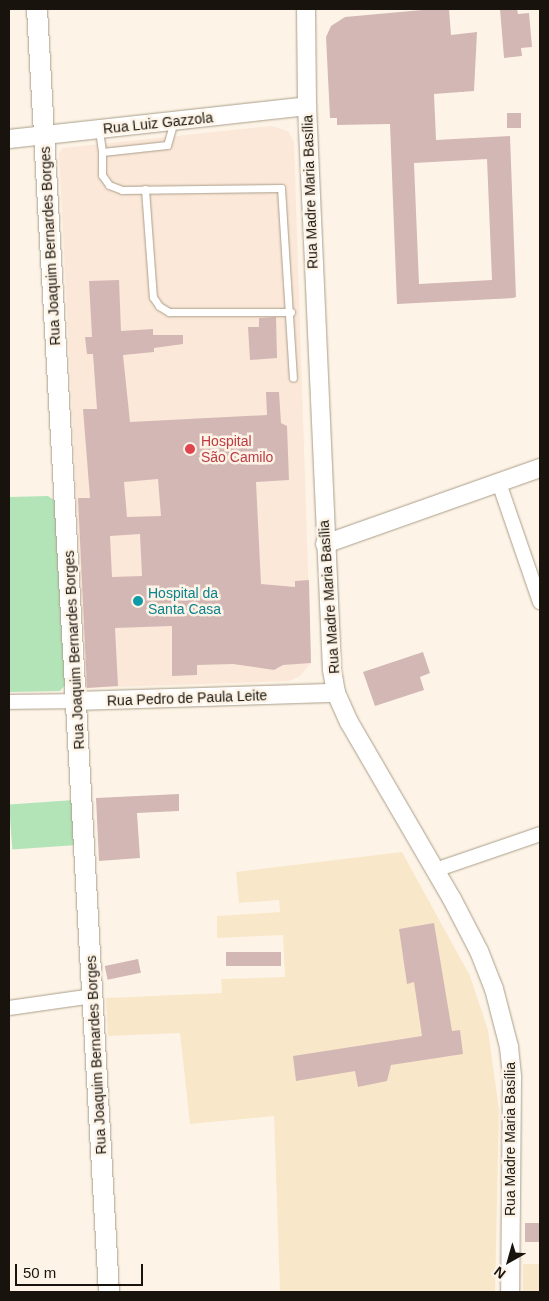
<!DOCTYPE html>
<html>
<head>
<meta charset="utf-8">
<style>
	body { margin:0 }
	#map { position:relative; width:549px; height:1301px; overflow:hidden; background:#fdf4e7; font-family:Helvetica,sans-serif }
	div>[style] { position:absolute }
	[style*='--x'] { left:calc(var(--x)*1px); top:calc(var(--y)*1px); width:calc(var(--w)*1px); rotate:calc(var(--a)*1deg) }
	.built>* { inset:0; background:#f9e7ca; transform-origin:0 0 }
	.medical>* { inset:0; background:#fbe8d8 }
	.green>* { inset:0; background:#b3e4b8; transform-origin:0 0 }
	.building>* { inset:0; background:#d3b7b4; transform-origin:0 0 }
	.roads { filter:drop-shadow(0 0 1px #ab9e8a) drop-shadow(0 0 1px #ab9e8a) }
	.service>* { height:7px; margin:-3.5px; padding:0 3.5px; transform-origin:3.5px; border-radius:3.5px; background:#fff }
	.minor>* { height:14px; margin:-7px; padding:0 7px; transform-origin:7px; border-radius:7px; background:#fff }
	.tertiary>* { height:18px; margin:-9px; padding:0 9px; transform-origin:9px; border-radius:9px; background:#fff }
	.secondary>* { height:20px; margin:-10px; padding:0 10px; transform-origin:10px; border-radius:10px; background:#fff }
	.dots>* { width:14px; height:14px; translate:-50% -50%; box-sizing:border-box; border:2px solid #fdf4e7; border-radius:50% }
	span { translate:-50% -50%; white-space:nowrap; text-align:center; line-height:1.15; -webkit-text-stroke:5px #fdf4e7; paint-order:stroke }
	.street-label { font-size:14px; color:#18130c }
	.health-label { font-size:14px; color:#be3a42 }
	.left { translate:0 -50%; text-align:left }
	.culture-label { font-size:14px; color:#0d838f }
	.frame { position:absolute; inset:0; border:10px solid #18130c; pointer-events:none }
	.north { position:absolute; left:484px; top:1236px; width:50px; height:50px; -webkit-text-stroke:4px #fdf4e7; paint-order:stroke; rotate:218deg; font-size:14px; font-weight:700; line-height:20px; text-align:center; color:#18130c }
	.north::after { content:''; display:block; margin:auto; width:18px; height:22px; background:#18130c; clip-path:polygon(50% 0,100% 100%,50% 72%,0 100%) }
	.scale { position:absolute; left:15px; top:1264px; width:128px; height:22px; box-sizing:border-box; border:2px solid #18130c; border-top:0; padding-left:6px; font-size:15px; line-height:18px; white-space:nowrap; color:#18130c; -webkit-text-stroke:4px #fdf4e7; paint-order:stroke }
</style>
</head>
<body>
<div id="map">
	<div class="built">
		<div style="clip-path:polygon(402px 852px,470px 976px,488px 1030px,499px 1110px,495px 1292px,280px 1292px,274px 1116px,190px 1124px,180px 1033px,108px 1036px,106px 998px,222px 993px,221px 979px,285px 977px,283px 935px,217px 938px,217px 916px,280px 912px,279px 900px,239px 903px,236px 872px)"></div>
		<div style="left:523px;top:1264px;width:17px;height:28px"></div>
	</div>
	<div class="medical">
		<div style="clip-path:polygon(271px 126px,288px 131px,294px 142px,311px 663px,300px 676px,289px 681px,86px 688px,59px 153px,63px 148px)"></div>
	</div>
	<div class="green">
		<div style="clip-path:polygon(48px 496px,57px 502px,66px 684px,60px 691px,9px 692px,9px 497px)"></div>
		<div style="left:74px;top:800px;width:45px;height:65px;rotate:86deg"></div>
	</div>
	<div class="building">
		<div style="clip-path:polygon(evenodd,433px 9px,449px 9px,451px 35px,477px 32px,474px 91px,434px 94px,436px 140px,510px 136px,516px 297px,513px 298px,397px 304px,390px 124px,337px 125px,337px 118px,330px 118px,326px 37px,331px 26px,345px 17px,433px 9px,487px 159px,492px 280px,419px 284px,414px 163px,487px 159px)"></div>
		<div style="clip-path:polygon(500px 9px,517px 9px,518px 14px,529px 13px,532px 47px,521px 48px,522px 56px,504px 58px)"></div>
		<div style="left:521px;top:113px;width:15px;height:14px;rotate:90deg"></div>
		<div style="clip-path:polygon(evenodd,119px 280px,121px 331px,153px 329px,153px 335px,183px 335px,183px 344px,154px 348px,154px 352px,123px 355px,130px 422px,267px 415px,266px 392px,279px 392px,281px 423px,287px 426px,289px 480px,256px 482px,261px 584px,295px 587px,295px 581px,309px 580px,311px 663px,283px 665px,274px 670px,233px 664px,197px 665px,197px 675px,172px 676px,172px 626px,115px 628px,118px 686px,87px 688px,78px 498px,90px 498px,83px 409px,97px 409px,93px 354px,87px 354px,85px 337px,92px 337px,89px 281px,119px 280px,158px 479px,161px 516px,127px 517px,124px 482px,158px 479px,119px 280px,140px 534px,142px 576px,112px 577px,110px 536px,140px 534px)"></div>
		<div style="clip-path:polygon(276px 317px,277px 358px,250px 360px,248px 327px,259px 327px,259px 318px)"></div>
		<div style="clip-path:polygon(423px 652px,430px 673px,420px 677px,424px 690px,375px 706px,363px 672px)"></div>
		<div style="clip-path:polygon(179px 794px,179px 811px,137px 813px,140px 858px,99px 861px,96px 798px)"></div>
		<div style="clip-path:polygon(434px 923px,452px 1031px,460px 1030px,463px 1054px,391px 1065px,387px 1081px,358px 1087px,355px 1071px,296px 1081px,293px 1056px,422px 1036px,414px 982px,407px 984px,399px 929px)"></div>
		<div style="left:281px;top:952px;width:14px;height:55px;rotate:90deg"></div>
		<div style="left:138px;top:959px;width:14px;height:34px;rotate:78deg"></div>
		<div style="left:525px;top:1223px;width:15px;height:19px"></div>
	</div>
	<div class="roads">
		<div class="service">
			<div style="--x:174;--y:121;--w:25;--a:106"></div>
			<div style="--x:167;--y:145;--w:65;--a:173.9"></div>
			<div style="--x:102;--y:152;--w:23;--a:90"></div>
			<div style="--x:102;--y:175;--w:12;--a:55"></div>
			<div style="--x:109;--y:185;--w:14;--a:21"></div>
			<div style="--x:122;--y:190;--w:159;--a:-0.7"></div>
			<div style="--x:281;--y:188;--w:190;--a:86.4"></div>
			<div style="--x:99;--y:130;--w:22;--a:82"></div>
			<div style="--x:145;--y:189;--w:108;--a:85.8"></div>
			<div style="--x:153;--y:297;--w:11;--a:56"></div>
			<div style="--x:159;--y:306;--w:12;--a:31"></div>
			<div style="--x:169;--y:312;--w:122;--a:0"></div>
		</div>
		<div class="minor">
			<div style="--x:499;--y:483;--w:126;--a:71"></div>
			<div style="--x:9;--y:702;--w:68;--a:-0.8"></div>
			<div style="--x:435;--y:870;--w:111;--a:-18.9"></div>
			<div style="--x:9;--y:1008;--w:85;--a:-8.1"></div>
		</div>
		<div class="tertiary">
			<div style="--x:306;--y:9;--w:97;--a:89.4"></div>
			<div style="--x:307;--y:106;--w:565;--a:87.46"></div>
			<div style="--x:332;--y:670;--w:23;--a:80"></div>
			<div style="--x:336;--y:693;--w:32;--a:66"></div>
			<div style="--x:349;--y:722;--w:205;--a:59.8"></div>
			<div style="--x:452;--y:899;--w:59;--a:62.6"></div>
			<div style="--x:479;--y:951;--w:41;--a:68.5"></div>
			<div style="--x:494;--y:989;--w:60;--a:75.5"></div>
			<div style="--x:509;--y:1047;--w:31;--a:84"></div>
			<div style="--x:512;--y:1078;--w:214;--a:90.5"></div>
			<div style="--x:9;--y:139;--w:300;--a:-6.3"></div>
			<div style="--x:325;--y:544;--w:228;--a:-19.5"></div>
			<div style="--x:77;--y:701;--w:259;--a:-1.8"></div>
		</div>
		<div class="secondary">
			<div style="--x:37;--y:9;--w:1285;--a:86.79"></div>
		</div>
	</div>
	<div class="dots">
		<div style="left:190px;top:449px;background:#e0444e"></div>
		<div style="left:138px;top:601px;background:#0f9aa8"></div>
	</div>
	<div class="street-label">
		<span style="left:158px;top:123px;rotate:-6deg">Rua Luiz Gazzola</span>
		<span style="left:310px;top:192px;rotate:-92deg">Rua Madre Maria Basília</span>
		<span style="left:50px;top:246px;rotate:-93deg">Rua Joaquim Bernardes Borges</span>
		<span style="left:329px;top:597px;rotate:-94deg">Rua Madre Maria Basília</span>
		<span style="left:74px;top:650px;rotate:-93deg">Rua Joaquim Bernardes Borges</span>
		<span style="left:187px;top:698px;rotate:-2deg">Rua Pedro de Paula Leite</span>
		<span style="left:96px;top:1055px;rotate:-93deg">Rua Joaquim Bernardes Borges</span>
		<span style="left:510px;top:1139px;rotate:-90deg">Rua Madre Maria Basília</span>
	</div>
	<div class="health-label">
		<span class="left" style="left:201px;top:449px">Hospital<br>São Camilo</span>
	</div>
	<div class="culture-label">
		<span class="left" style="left:148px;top:601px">Hospital da<br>Santa Casa</span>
	</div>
	<div class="frame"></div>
	<div class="north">N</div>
	<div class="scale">50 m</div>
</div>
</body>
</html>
